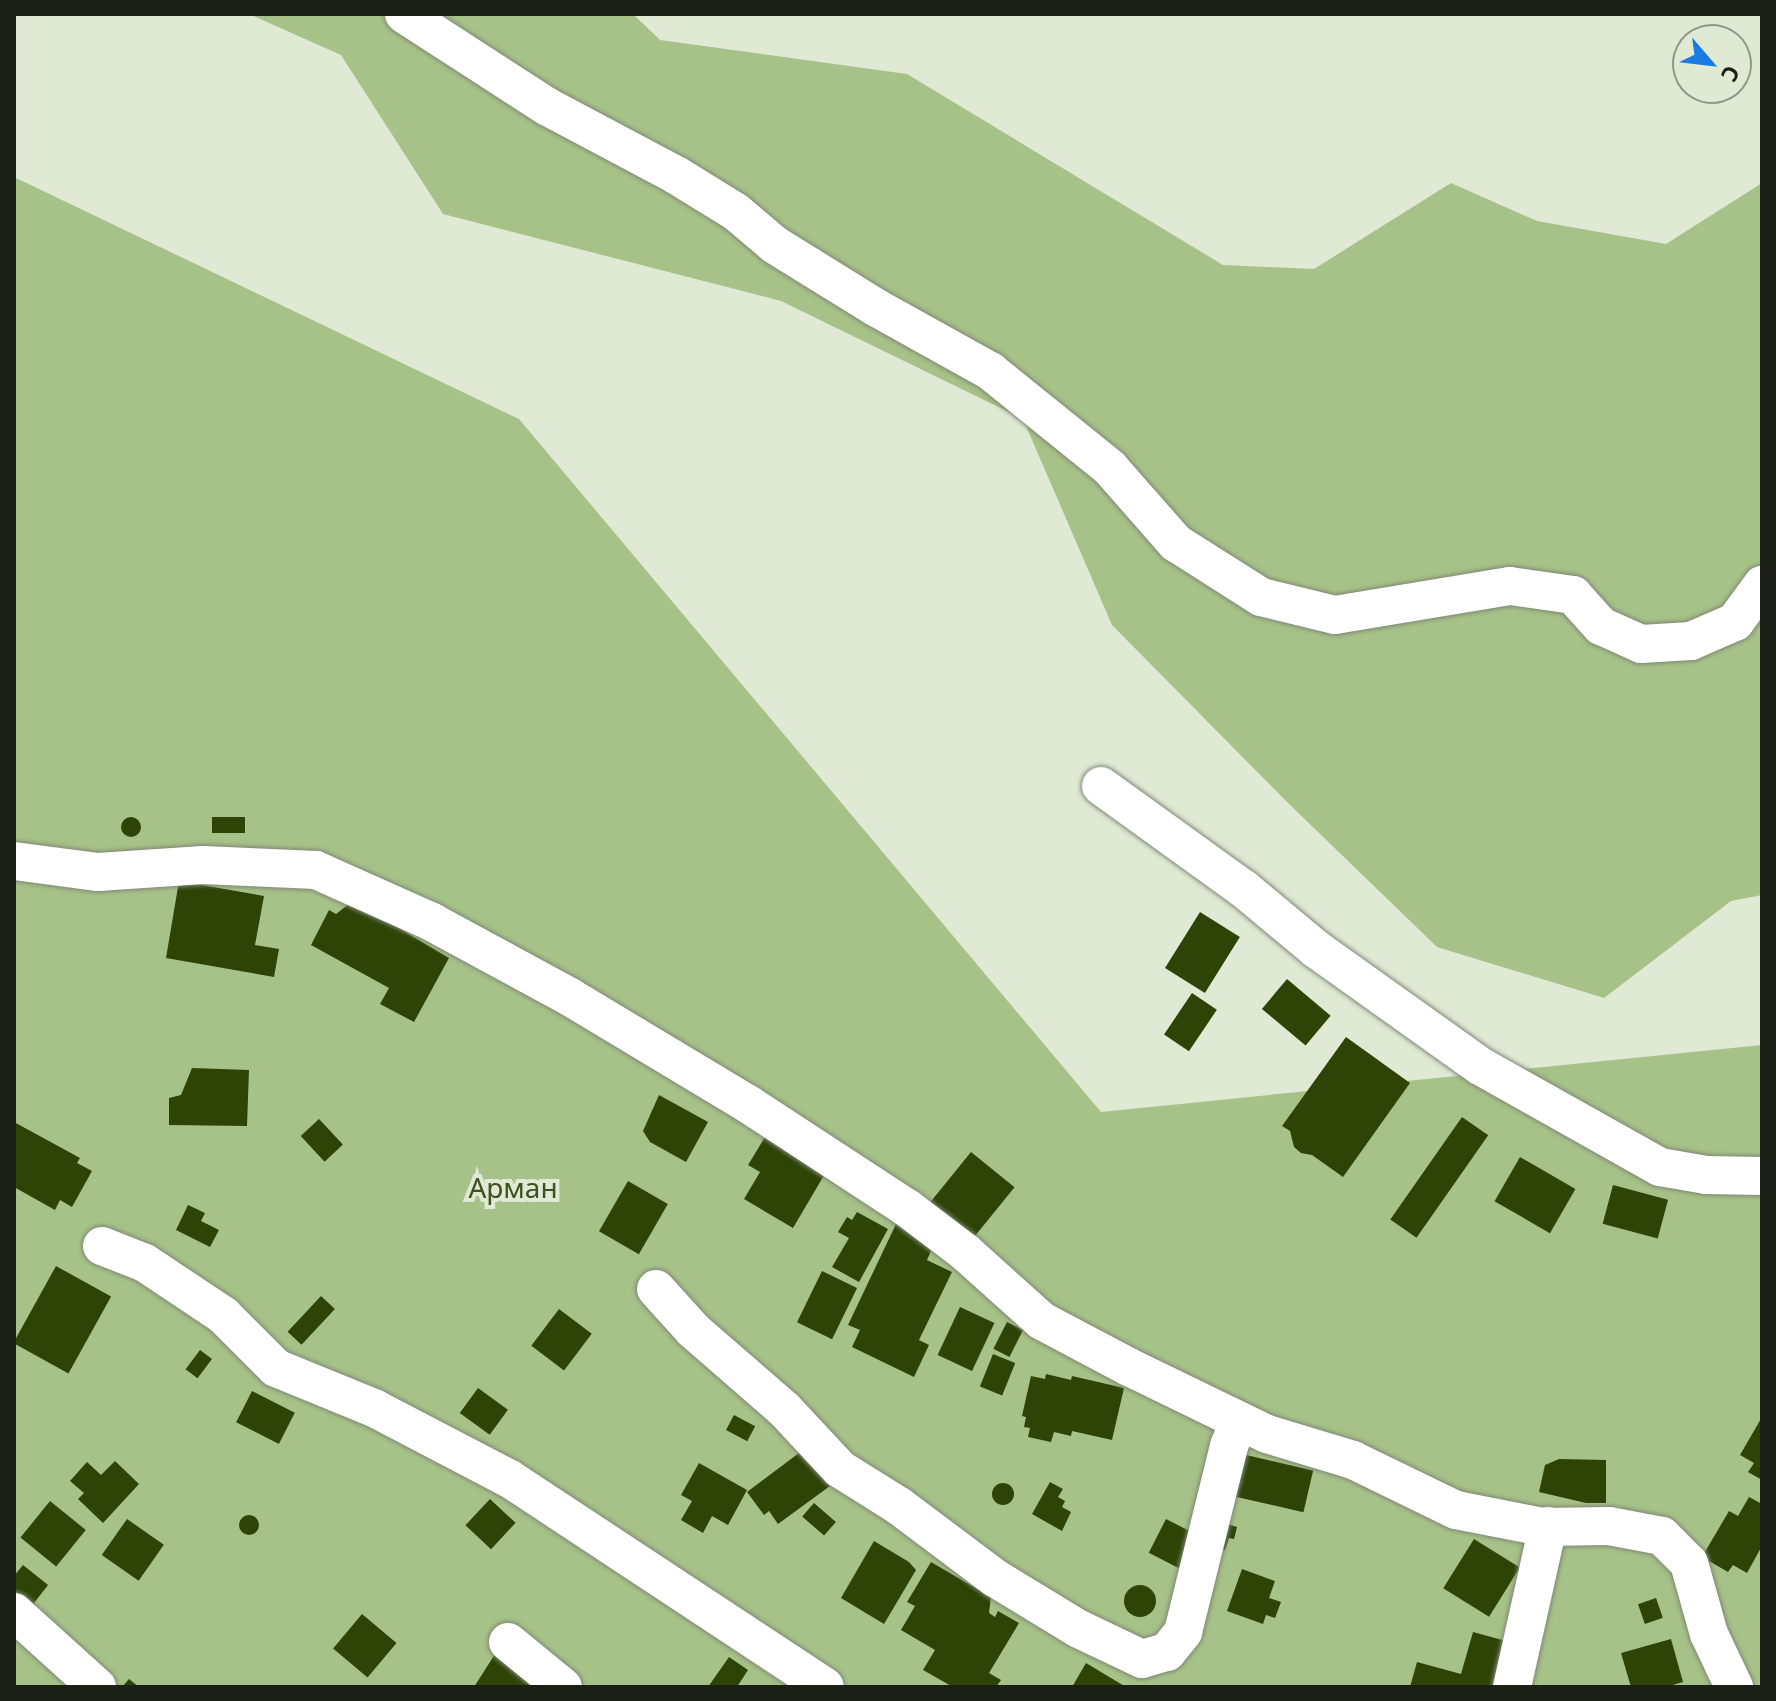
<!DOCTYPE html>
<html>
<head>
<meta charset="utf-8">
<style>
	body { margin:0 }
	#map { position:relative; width:1776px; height:1701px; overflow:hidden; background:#dfe9d4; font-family:"Noto Sans",sans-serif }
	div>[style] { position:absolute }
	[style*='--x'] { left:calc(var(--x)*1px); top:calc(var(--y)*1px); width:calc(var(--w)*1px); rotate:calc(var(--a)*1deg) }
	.green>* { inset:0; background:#a7c288 }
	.building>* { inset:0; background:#2e4306; transform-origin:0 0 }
	.round { border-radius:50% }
	.roads { filter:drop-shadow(0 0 2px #7f8875) drop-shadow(0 0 2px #7f8875) }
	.minor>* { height:38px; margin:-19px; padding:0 19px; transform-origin:19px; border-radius:19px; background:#fff }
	span { translate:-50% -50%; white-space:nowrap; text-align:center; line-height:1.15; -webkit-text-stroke:8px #dfe9d4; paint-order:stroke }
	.park-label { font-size:28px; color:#3d531d }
	.frame { position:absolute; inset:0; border:16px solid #1b1f17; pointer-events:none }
	.north { position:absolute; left:1672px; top:24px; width:80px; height:80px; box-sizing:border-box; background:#dfe9d4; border:2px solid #919888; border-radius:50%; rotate:118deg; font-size:22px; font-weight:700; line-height:32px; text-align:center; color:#1b1f17 }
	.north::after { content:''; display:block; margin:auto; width:28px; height:36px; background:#1a7ae3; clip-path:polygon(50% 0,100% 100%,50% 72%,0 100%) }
</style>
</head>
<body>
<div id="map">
	<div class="green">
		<div style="clip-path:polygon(249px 14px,633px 14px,660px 40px,907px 74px,1223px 265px,1314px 269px,1451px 183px,1537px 221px,1666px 244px,1762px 183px,1762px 895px,1731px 901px,1604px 998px,1437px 947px,1286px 801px,1112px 625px,1023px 419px,781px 301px,443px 214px,341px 55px)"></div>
		<div style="clip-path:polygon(14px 177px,519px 419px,1101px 1112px,1762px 1045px,1762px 1687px,14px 1687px)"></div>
	</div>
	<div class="building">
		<div style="left:212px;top:817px;width:33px;height:16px"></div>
		<div class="round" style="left:121px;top:817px;width:20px;height:20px"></div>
		<div style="clip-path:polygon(179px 881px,264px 896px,255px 945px,279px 949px,274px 977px,166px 958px)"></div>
		<div style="clip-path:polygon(353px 901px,449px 958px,414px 1022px,380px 1004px,389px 988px,311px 945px,329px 910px,336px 914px)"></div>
		<div style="left:1200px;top:912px;width:47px;height:66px;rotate:32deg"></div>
		<div style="left:1287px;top:979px;width:57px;height:39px;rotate:40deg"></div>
		<div style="left:1192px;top:993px;width:30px;height:50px;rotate:34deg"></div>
		<div style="clip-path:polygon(1346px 1037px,1410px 1083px,1343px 1177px,1312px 1155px,1301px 1153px,1294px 1147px,1290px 1131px,1282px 1126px)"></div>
		<div style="clip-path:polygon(192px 1068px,249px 1070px,247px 1126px,169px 1125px,169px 1098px,181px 1095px)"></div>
		<div style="clip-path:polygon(659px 1095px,708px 1122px,686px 1162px,650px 1142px,643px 1131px)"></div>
		<div style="left:1462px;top:1117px;width:32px;height:125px;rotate:35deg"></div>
		<div style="left:319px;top:1119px;width:35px;height:25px;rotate:47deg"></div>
		<div style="clip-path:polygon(14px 1122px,80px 1158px,77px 1163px,92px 1171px,72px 1207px,60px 1200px,55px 1210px,14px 1187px)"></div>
		<div style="clip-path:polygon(765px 1137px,826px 1172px,793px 1228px,744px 1199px,760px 1172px,748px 1165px)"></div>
		<div style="left:971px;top:1152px;width:56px;height:68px;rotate:39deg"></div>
		<div style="left:1520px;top:1157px;width:64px;height:51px;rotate:30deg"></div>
		<div style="left:628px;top:1181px;width:46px;height:58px;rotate:30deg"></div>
		<div style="left:1613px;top:1185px;width:57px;height:40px;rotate:15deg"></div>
		<div style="clip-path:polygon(188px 1205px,205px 1213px,201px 1221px,219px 1230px,210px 1247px,176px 1230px)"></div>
		<div style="clip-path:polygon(857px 1212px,888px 1229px,859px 1282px,832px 1267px,849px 1238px,838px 1232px,847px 1217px,852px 1220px)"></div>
		<div style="clip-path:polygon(896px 1224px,935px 1242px,927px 1260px,952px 1272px,919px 1340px,929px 1345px,914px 1377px,852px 1347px,860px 1330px,848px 1325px)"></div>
		<div style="left:56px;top:1266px;width:63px;height:88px;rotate:29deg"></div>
		<div style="left:822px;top:1271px;width:39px;height:57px;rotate:26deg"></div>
		<div style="left:321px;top:1296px;width:19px;height:49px;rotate:43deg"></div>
		<div style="left:960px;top:1307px;width:38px;height:53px;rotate:25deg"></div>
		<div style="left:559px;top:1309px;width:41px;height:46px;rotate:37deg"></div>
		<div style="left:1007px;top:1322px;width:18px;height:30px;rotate:27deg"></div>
		<div style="left:200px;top:1350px;width:15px;height:24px;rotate:37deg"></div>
		<div style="left:993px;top:1354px;width:24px;height:35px;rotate:22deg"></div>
		<div style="clip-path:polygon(1046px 1374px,1071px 1380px,1072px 1376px,1124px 1388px,1112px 1440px,1072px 1431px,1071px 1436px,1054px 1432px,1051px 1442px,1028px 1437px,1030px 1428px,1024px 1427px,1026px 1417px,1022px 1416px,1031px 1376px,1045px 1379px)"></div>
		<div style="left:478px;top:1388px;width:37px;height:31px;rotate:36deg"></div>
		<div style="left:252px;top:1391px;width:48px;height:35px;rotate:27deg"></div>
		<div style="left:734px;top:1415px;width:24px;height:17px;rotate:28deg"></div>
		<div style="clip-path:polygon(1762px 1417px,1762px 1480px,1748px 1472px,1754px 1463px,1740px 1455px)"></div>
		<div style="clip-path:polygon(803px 1450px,830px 1486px,778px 1524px,769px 1511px,764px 1515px,747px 1492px)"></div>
		<div style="left:1242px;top:1454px;width:73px;height:43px;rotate:13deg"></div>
		<div style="clip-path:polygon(1559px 1459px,1606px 1460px,1606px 1503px,1586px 1503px,1539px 1492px,1545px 1465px)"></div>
		<div style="clip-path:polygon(115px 1461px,139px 1484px,103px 1523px,78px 1499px,84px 1493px,70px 1481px,87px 1462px,101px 1475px)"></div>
		<div style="clip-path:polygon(699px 1463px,747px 1490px,728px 1525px,712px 1516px,703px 1533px,681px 1520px,692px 1501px,681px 1495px)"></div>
		<div style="clip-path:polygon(1050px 1482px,1063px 1489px,1058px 1497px,1065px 1501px,1062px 1507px,1071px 1512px,1062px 1531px,1032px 1514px)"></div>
		<div class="round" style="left:992px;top:1483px;width:22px;height:22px"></div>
		<div style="clip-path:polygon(1749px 1497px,1762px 1504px,1762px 1546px,1747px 1573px,1733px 1565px,1728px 1572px,1702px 1557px,1729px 1511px,1738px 1516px)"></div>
		<div style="left:490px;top:1499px;width:35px;height:36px;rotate:43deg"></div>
		<div style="left:50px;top:1501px;width:46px;height:47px;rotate:39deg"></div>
		<div style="left:814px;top:1503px;width:29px;height:18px;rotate:41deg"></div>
		<div class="round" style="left:239px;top:1515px;width:20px;height:20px"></div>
		<div style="left:127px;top:1519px;width:45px;height:44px;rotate:35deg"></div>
		<div style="left:1166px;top:1519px;width:35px;height:38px;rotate:27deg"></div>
		<div style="clip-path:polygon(1221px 1522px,1237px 1527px,1234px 1539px,1229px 1538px,1225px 1550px,1214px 1547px)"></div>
		<div style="left:1474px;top:1539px;width:54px;height:58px;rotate:32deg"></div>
		<div style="clip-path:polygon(874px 1541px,909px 1562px,916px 1570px,884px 1624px,841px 1598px)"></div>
		<div style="clip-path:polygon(931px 1562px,991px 1597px,989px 1613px,995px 1617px,998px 1611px,1019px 1623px,989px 1673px,1001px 1680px,996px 1687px,953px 1687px,923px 1670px,935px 1650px,901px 1630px,915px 1606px,907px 1602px)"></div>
		<div style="clip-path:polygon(23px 1565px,48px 1585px,27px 1612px,14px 1602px,14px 1576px)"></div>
		<div style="clip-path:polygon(1242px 1569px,1275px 1581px,1269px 1598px,1281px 1602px,1275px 1618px,1266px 1615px,1263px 1624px,1227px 1611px)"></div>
		<div class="round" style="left:1124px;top:1585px;width:32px;height:32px"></div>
		<div style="left:1656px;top:1598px;width:21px;height:19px;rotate:71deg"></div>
		<div style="left:362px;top:1614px;width:45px;height:45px;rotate:40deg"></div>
		<div style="clip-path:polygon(1473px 1632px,1517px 1644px,1505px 1687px,1410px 1687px,1417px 1662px,1461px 1674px)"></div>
		<div style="clip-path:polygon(1671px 1639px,1683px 1682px,1666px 1687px,1631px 1687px,1621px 1653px)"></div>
		<div style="clip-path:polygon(497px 1651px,554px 1687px,474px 1687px)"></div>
		<div style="clip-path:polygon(729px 1657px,748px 1670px,737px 1687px,708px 1687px)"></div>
		<div style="clip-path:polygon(1086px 1663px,1126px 1687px,1072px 1687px)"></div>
		<div style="clip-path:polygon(129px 1679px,139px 1687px,122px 1687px)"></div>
	</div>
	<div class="roads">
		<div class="minor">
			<div style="--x:404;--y:14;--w:171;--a:32.9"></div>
			<div style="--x:548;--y:107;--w:145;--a:28"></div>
			<div style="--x:676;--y:175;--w:70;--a:31.7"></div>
			<div style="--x:736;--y:212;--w:51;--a:40.2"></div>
			<div style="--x:775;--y:245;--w:118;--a:31.8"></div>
			<div style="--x:875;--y:307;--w:132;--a:29.1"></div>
			<div style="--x:990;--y:371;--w:154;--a:38.9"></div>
			<div style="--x:1110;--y:468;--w:100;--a:48.7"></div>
			<div style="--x:1176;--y:543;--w:101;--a:32.4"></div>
			<div style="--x:1261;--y:597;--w:76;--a:13.7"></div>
			<div style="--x:1335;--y:615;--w:177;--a:-9.4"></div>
			<div style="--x:1510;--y:586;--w:64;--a:8.1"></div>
			<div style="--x:1573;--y:595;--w:42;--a:47.9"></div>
			<div style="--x:1601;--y:626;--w:44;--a:24.2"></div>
			<div style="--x:1641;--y:644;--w:50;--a:-3.4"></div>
			<div style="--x:1691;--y:641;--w:48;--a:-23.4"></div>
			<div style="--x:1735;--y:622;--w:46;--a:-53.9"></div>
			<div style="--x:1101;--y:786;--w:176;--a:35.8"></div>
			<div style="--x:1244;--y:889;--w:94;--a:39.8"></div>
			<div style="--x:1316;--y:949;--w:201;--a:35.5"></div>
			<div style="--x:1480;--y:1066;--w:206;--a:29.3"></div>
			<div style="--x:1660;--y:1167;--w:47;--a:9.9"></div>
			<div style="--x:1706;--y:1175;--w:56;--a:1"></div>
			<div style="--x:14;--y:861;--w:85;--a:7.5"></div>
			<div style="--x:98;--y:872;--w:105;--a:-3.8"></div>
			<div style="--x:203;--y:865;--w:113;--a:2.5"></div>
			<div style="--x:316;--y:870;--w:127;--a:24.1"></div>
			<div style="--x:432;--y:922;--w:157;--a:28.5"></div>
			<div style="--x:570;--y:997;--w:208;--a:31"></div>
			<div style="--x:748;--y:1104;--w:190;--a:33.2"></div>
			<div style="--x:907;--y:1208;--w:73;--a:37.2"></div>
			<div style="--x:965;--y:1252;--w:103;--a:41.9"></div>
			<div style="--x:1042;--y:1321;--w:98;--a:27.9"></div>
			<div style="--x:1129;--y:1367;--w:153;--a:25.9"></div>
			<div style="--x:1267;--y:1434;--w:90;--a:16.8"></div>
			<div style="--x:1353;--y:1460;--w:114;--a:25.9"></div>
			<div style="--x:1456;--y:1510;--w:89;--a:11.1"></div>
			<div style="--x:1543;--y:1527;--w:66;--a:-0.9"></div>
			<div style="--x:1609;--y:1526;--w:54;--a:10.7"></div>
			<div style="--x:1662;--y:1536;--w:38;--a:45"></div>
			<div style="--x:1689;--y:1563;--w:74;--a:74.3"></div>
			<div style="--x:1709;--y:1634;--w:59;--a:64.7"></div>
			<div style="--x:102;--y:1246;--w:46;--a:21.6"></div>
			<div style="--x:145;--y:1263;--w:94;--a:33.7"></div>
			<div style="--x:223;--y:1315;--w:75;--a:45"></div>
			<div style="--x:276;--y:1368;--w:106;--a:22.2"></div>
			<div style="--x:374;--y:1408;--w:153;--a:27.6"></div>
			<div style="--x:510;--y:1479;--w:377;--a:33.4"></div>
			<div style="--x:656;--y:1289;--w:55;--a:47.9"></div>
			<div style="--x:693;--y:1330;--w:121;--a:41"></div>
			<div style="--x:784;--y:1409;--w:82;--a:47"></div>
			<div style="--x:840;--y:1469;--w:70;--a:32.1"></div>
			<div style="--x:899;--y:1506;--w:120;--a:36.9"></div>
			<div style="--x:995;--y:1578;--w:98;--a:31.3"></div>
			<div style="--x:1079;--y:1629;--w:70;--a:25.5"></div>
			<div style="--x:1142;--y:1659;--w:26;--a:-16"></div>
			<div style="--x:1167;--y:1652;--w:26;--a:-51"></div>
			<div style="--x:1183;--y:1632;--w:192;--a:-76.1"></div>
			<div style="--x:1229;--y:1446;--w:27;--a:-68"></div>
			<div style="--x:14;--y:1612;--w:112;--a:42.1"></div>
			<div style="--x:508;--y:1642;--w:71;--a:39.3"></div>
			<div style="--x:1512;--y:1687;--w:165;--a:-77.4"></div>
		</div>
	</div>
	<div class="park-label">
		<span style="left:513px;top:1187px">Арман</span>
	</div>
	<div class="frame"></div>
	<div class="north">С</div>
</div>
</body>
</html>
